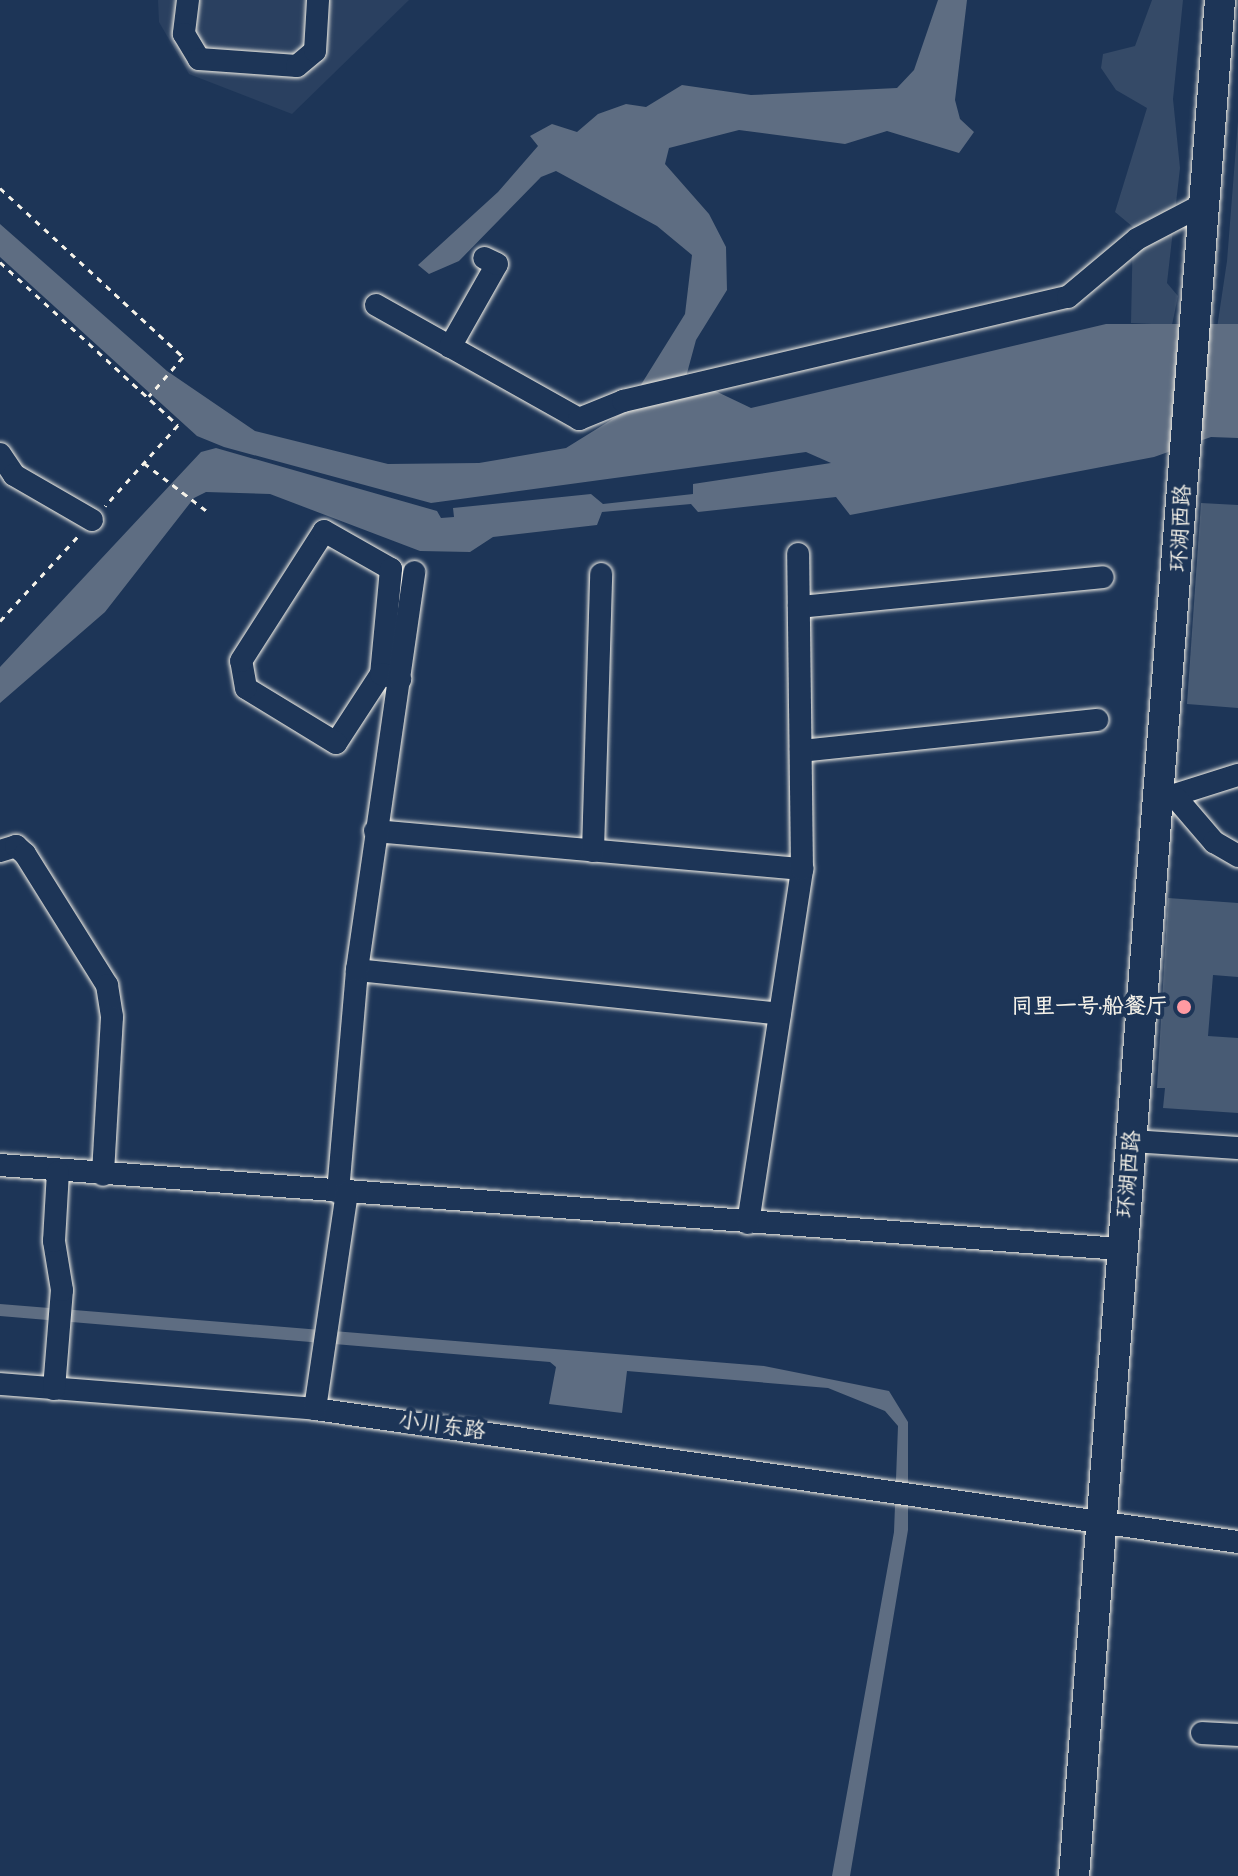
<!DOCTYPE html>
<html>
<head>
<meta charset="utf-8">
<style>
	body { margin:0 }
	#map { position:relative; width:1238px; height:1876px; overflow:hidden; background:#1d3557; font-family:"Architects Daughter","LXGW WenKai TC",sans-serif }
	div>[style] { position:absolute }
	[style*='--x'] { left:calc(var(--x)*1px); top:calc(var(--y)*1px); width:calc(var(--w)*1px); rotate:calc(var(--a)*1deg) }
	.built>* { inset:0; background:#2a4060 }
	.green>* { inset:0; background:#354a67 }
	.water>* { inset:0; background:#5e6d82 }
	.building>* { inset:0; background:#485b74 }
	.path>* { height:3px; margin-top:-1.5px; transform-origin:0; background:repeating-linear-gradient(90deg,#f4f1e8 0 6px,transparent 0 12px) }
	.roads { filter:drop-shadow(0 0 2px #f4f1e8) drop-shadow(0 0 2px #f4f1e8) }
	.minor>* { height:22px; margin:-11px; padding:0 11px; transform-origin:11px; border-radius:11px; background:#1d3557 }
	.major>* { height:30px; margin:-15px; padding:0 15px; transform-origin:15px; border-radius:15px; background:#1d3557 }
	.dots>* { width:22px; height:22px; translate:-50% -50%; box-sizing:border-box; border:4px solid #1d3557; border-radius:50% }
	span { translate:-50% -50%; white-space:nowrap; text-align:center; line-height:1.15; -webkit-text-stroke:8px #1d3557; paint-order:stroke }
	.street-label { font-size:22px; color:#f4f1e8 }
	.poi-label { font-size:22px; color:#f4f1e8; font-weight:700 }
	.right { translate:-100% -50%; text-align:right }
</style>
</head>
<body>
<div id="map">
	<div class="built">
		<div style="clip-path:polygon(158px 0,409px 0,292px 114px,189px 74px,159px 22px)"></div>
	</div>
	<div class="green">
		<div style="clip-path:polygon(1152px 0,1183px 0,1173px 99px,1180px 168px,1167px 283px,1178px 296px,1172px 325px,1131px 323px,1133px 227px,1115px 212px,1147px 108px,1116px 90px,1101px 68px,1103px 54px,1135px 46px)"></div>
		<div style="clip-path:polygon(1238px 121px,1238px 324px,1217px 328px,1227px 261px)"></div>
	</div>
	<div class="water">
		<div style="clip-path:polygon(938px 0,967px 0,955px 100px,960px 119px,974px 132px,959px 153px,887px 131px,845px 144px,739px 130px,669px 148px,665px 164px,709px 214px,726px 247px,727px 290px,696px 340px,686px 377px,751px 408px,1106px 324px,1238px 324px,1238px 438px,1211px 437px,1154px 457px,850px 515px,836px 497px,698px 512px,691px 504px,602px 512px,597px 525px,493px 537px,470px 552px,420px 551px,270px 494px,206px 492px,194px 498px,105px 612px,0 703px,0 667px,201px 452px,216px 448px,437px 511px,441px 518px,454px 517px,453px 508px,591px 494px,603px 504px,693px 494px,693px 484px,831px 463px,806px 452px,431px 503px,224px 447px,197px 436px,0 257px,0 224px,167px 371px,255px 431px,388px 464px,479px 463px,566px 448px,624px 412px,685px 314px,692px 255px,657px 226px,556px 171px,541px 177px,459px 261px,429px 274px,418px 265px,498px 192px,538px 146px,530px 136px,552px 124px,577px 132px,598px 114px,626px 104px,646px 107px,682px 85px,751px 95px,897px 88px,914px 70px)"></div>
		<div style="clip-path:polygon(0 1304px,764px 1366px,889px 1391px,908px 1422px,908px 1530px,850px 1876px,832px 1876px,894px 1532px,898px 1426px,885px 1411px,828px 1388px,627px 1371px,622px 1413px,549px 1404px,556px 1367px,550px 1362px,0 1316px)"></div>
	</div>
	<div class="building">
		<div style="clip-path:polygon(1201px 503px,1238px 505px,1238px 708px,1187px 704px)"></div>
		<div style="clip-path:polygon(1168px 898px,1238px 903px,1238px 977px,1213px 975px,1208px 1036px,1238px 1038px,1238px 1113px,1163px 1108px,1165px 1088px,1157px 1088px)"></div>
	</div>
	<div class="path">
		<div style="--x:0;--y:188;--w:249;--a:42.7"></div>
		<div style="--x:183;--y:357;--w:52;--a:131.1"></div>
		<div style="--x:0;--y:262;--w:241;--a:42.5"></div>
		<div style="--x:178;--y:425;--w:109;--a:132"></div>
		<div style="--x:144;--y:463;--w:81;--a:37.4"></div>
		<div style="--x:0;--y:621;--w:117;--a:-47.4"></div>
	</div>
	<div class="roads">
		<div class="minor">
			<div style="--x:188;--y:0;--w:34;--a:97"></div>
			<div style="--x:184;--y:34;--w:29;--a:59"></div>
			<div style="--x:199;--y:59;--w:98;--a:4.1"></div>
			<div style="--x:297;--y:66;--w:23;--a:-40"></div>
			<div style="--x:315;--y:51;--w:51;--a:-86.6"></div>
			<div style="--x:376;--y:305;--w:233;--a:29.3"></div>
			<div style="--x:579;--y:419;--w:48;--a:-22.2"></div>
			<div style="--x:623;--y:401;--w:457;--a:-13.2"></div>
			<div style="--x:1068;--y:297;--w:90;--a:-40"></div>
			<div style="--x:1137;--y:239;--w:78;--a:-27.6"></div>
			<div style="--x:450;--y:347;--w:95;--a:-60.5"></div>
			<div style="--x:497;--y:264;--w:14;--a:-155"></div>
			<div style="--x:0;--y:454;--w:25;--a:56"></div>
			<div style="--x:14;--y:475;--w:90;--a:30"></div>
			<div style="--x:799;--y:607;--w:305;--a:-5.6"></div>
			<div style="--x:381;--y:674;--w:82;--a:123.1"></div>
			<div style="--x:336;--y:743;--w:105;--a:-148.6"></div>
			<div style="--x:246;--y:688;--w:27;--a:-100"></div>
			<div style="--x:241;--y:661;--w:154;--a:-57.4"></div>
			<div style="--x:324;--y:531;--w:77;--a:29.6"></div>
			<div style="--x:391;--y:569;--w:105;--a:95.4"></div>
			<div style="--x:381;--y:674;--w:20;--a:15"></div>
			<div style="--x:801;--y:751;--w:298;--a:-6"></div>
			<div style="--x:1165;--y:798;--w:77;--a:-17.5"></div>
			<div style="--x:1177;--y:799;--w:57;--a:49.3"></div>
			<div style="--x:1214;--y:842;--w:28;--a:30"></div>
			<div style="--x:375;--y:831;--w:429;--a:5.1"></div>
			<div style="--x:0;--y:851;--w:17;--a:-17"></div>
			<div style="--x:16;--y:846;--w:12;--a:42"></div>
			<div style="--x:25;--y:854;--w:155;--a:58"></div>
			<div style="--x:107;--y:985;--w:32;--a:81"></div>
			<div style="--x:112;--y:1017;--w:158;--a:93.3"></div>
			<div style="--x:593;--y:851;--w:277;--a:-88.3"></div>
			<div style="--x:357;--y:970;--w:425;--a:5.9"></div>
			<div style="--x:1132;--y:1141;--w:106;--a:3.8"></div>
			<div style="--x:0;--y:1165;--w:1124;--a:4.29"></div>
			<div style="--x:338;--y:1192;--w:223;--a:-85.1"></div>
			<div style="--x:357;--y:970;--w:402;--a:-81.8"></div>
			<div style="--x:748;--y:1223;--w:358;--a:-81.3"></div>
			<div style="--x:802;--y:869;--w:315;--a:-90.7"></div>
			<div style="--x:0;--y:1384;--w:316;--a:4.5"></div>
			<div style="--x:315;--y:1409;--w:933;--a:8.2"></div>
			<div style="--x:54;--y:1389;--w:99;--a:-85.4"></div>
			<div style="--x:62;--y:1290;--w:50;--a:-99.3"></div>
			<div style="--x:54;--y:1241;--w:69;--a:-86.7"></div>
			<div style="--x:315;--y:1409;--w:219;--a:-81.6"></div>
			<div style="--x:1202;--y:1733;--w:36;--a:3"></div>
		</div>
		<div class="major">
			<div style="--x:1074;--y:1876;--w:1882;--a:-85.55"></div>
		</div>
	</div>
	<div class="dots">
		<div style="left:1184px;top:1007px;background:#ff9aa2"></div>
	</div>
	<div class="street-label">
		<span style="left:1181px;top:528px;rotate:-87deg">环湖西路</span>
		<span style="left:1129px;top:1174px;rotate:-85deg">环湖西路</span>
		<span style="left:442px;top:1426px;rotate:8deg">小川东路</span>
	</div>
	<div class="poi-label">
		<span class="right" style="left:1168px;top:1007px">同里一号·船餐厅</span>
	</div>
</div>
</body>
</html>
